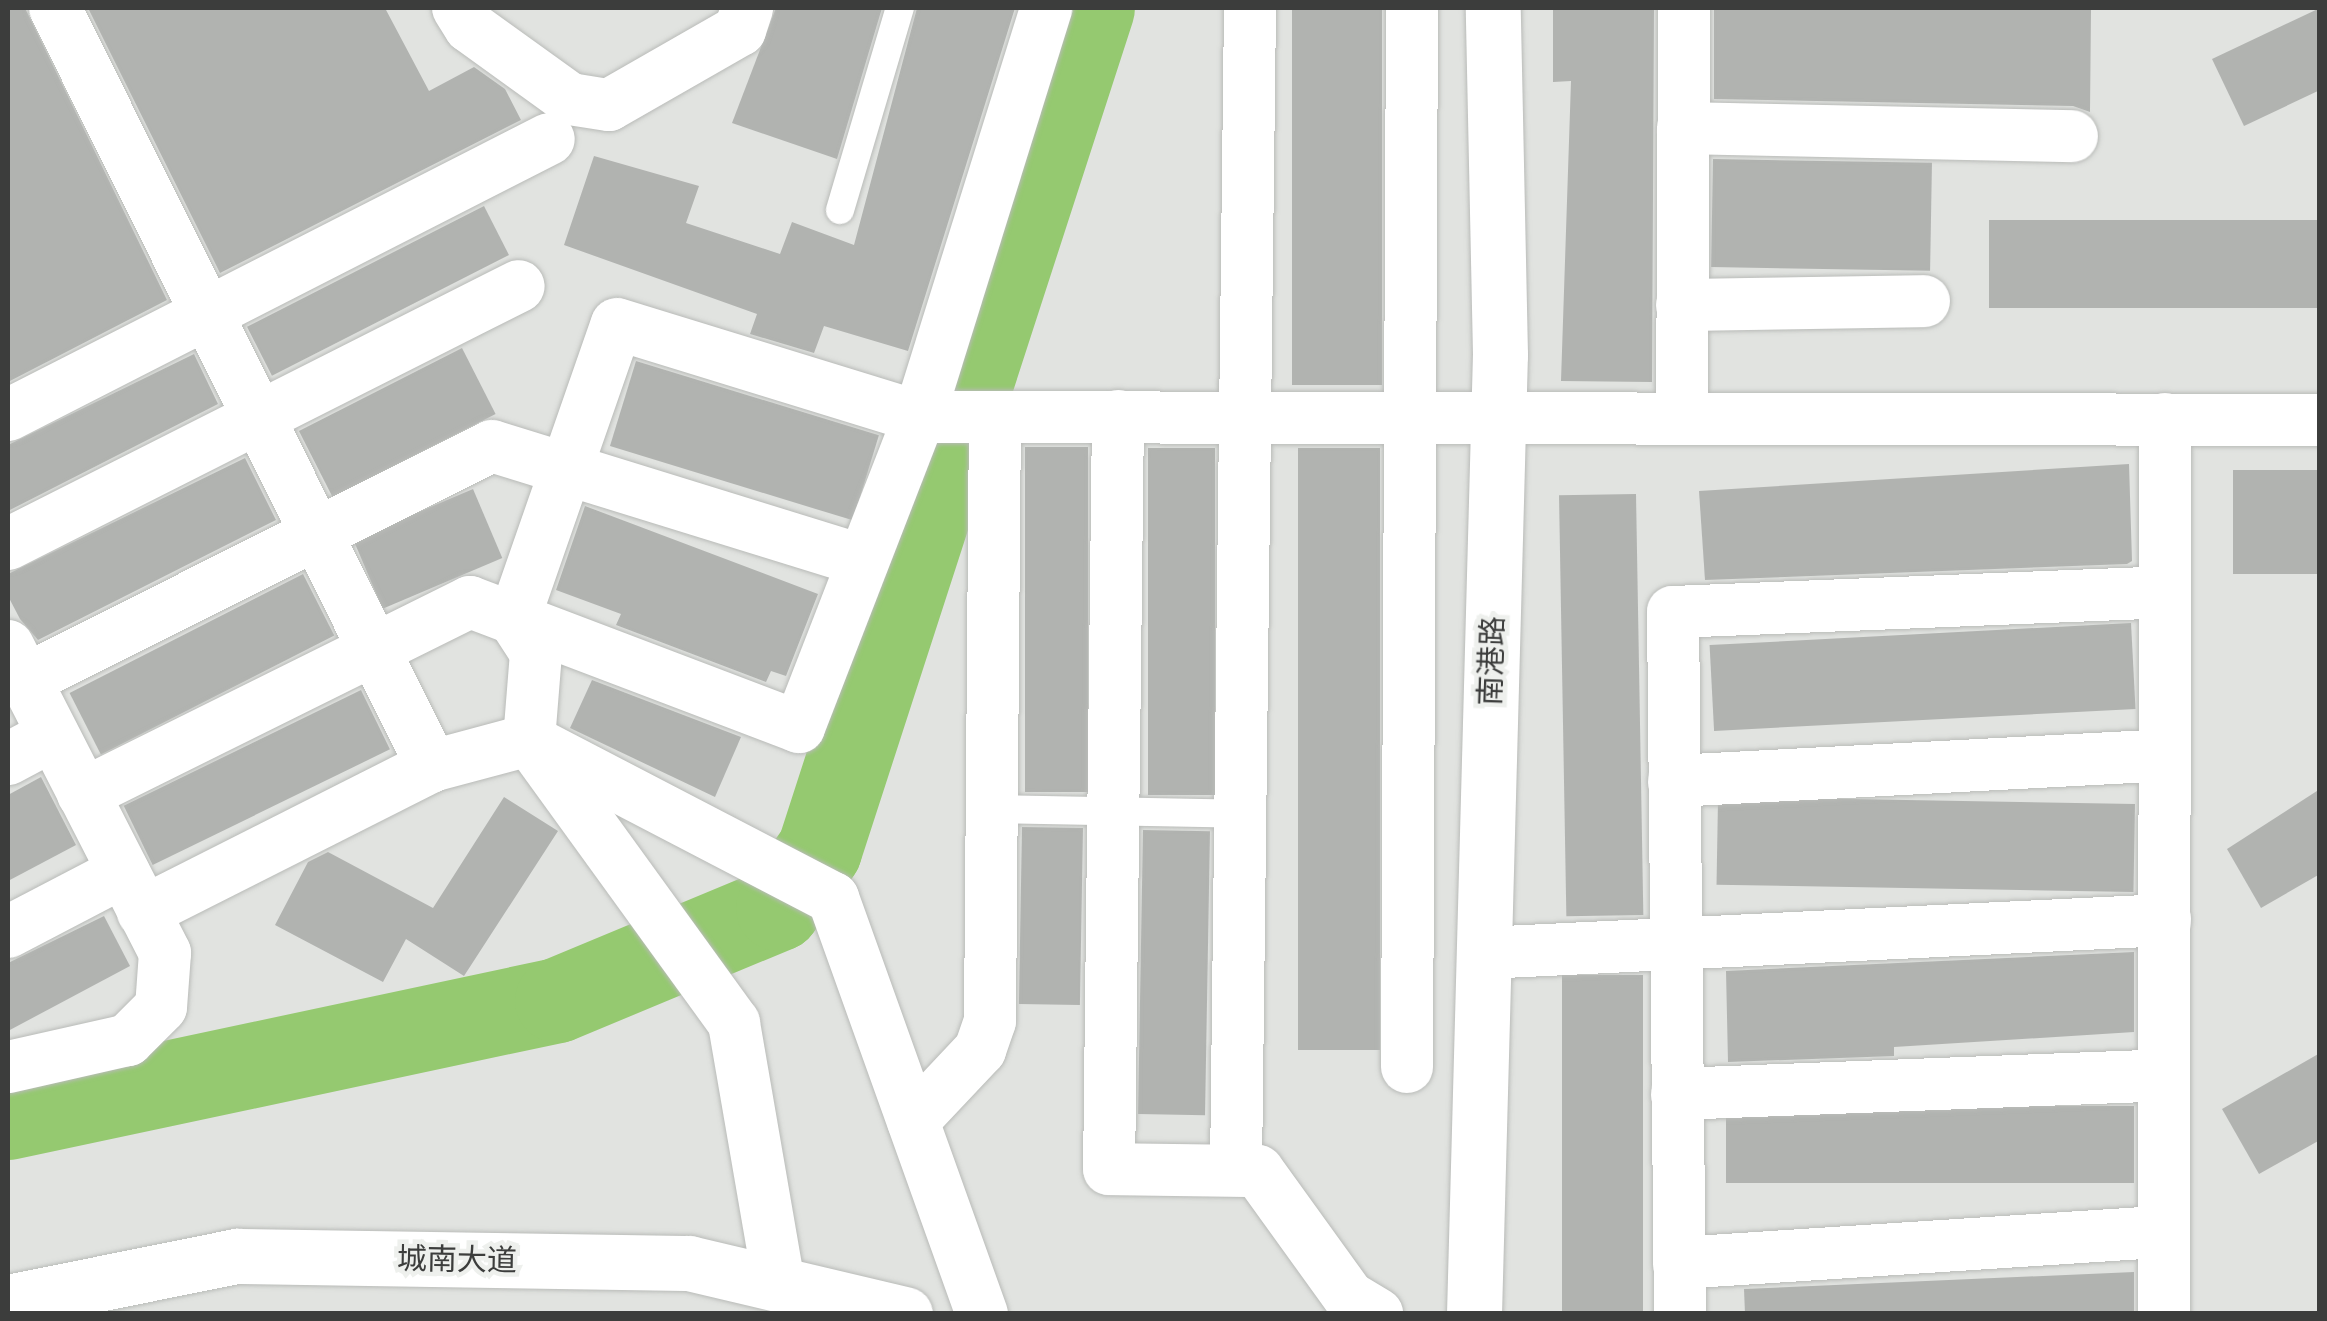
<!DOCTYPE html>
<html>
<head>
<meta charset="utf-8">
<style>
	body { margin:0 }
	#map { position:relative; width:2327px; height:1321px; overflow:hidden; background:#e1e3e0; font-family:Jost,"Noto Sans SC",sans-serif }
	div>[style] { position:absolute }
	[style*='--x'] { left:calc(var(--x)*1px); top:calc(var(--y)*1px); width:calc(var(--w)*1px); rotate:calc(var(--a)*1deg) }
	.river>* { height:85px; margin:-42.5px; padding:0 42.5px; transform-origin:42.5px; border-radius:42.5px; background:#95c970 }
	.building>* { inset:0; background:#b1b3b0; transform-origin:0 0 }
	.roads { filter:drop-shadow(0 0 2px #b9bbb8) drop-shadow(0 0 2px #b9bbb8) }
	.lane>* { height:28px; margin:-14px; padding:0 14px; transform-origin:14px; border-radius:14px; background:#fff }
	.street>* { height:52px; margin:-26px; padding:0 26px; transform-origin:26px; border-radius:26px; background:#fff }
	.secondary>* { height:55px; margin:-27.5px; padding:0 27.5px; transform-origin:27.5px; border-radius:27.5px; background:#fff }
	span { translate:-50% -50%; white-space:nowrap; text-align:center; line-height:1.15; -webkit-text-stroke:9px #eef0ed; paint-order:stroke }
	.street-label { font-size:30px; color:#3c3d3c }
	.frame { position:absolute; inset:0; border:10px solid #3c3d3c; pointer-events:none }
</style>
</head>
<body>
<div id="map">
	<div class="river">
		<div style="--x:8;--y:1117;--w:561;--a:-12.03"></div>
		<div style="--x:557;--y:1000;--w:239;--a:-22.6"></div>
		<div style="--x:778;--y:908;--w:71;--a:-54.7"></div>
		<div style="--x:819;--y:850;--w:885;--a:-72.04"></div>
	</div>
	<div class="building">
		<div style="clip-path:polygon(8px 8px,25px 8px,167px 300px,8px 382px)"></div>
		<div style="clip-path:polygon(88px 8px,385px 8px,429px 91px,474px 67px,505px 89px,521px 120px,220px 273px)"></div>
		<div style="clip-path:polygon(776px 8px,882px 8px,837px 159px,732px 123px)"></div>
		<div style="clip-path:polygon(917px 8px,1015px 8px,908px 351px,824px 326px,814px 353px,750px 334px,757px 314px,564px 245px,594px 156px,699px 186px,686px 223px,780px 254px,792px 222px,854px 245px)"></div>
		<div style="left:1292px;top:8px;width:90px;height:377px"></div>
		<div style="clip-path:polygon(1654px 8px,1652px 382px,1561px 381px,1571px 81px,1553px 82px,1553px 9px)"></div>
		<div style="clip-path:polygon(1714px 8px,2091px 10px,2090px 112px,2073px 106px,1714px 99px)"></div>
		<div style="clip-path:polygon(2320px 8px,2320px 90px,2244px 126px,2212px 59px)"></div>
		<div style="left:1713px;top:159px;width:219px;height:108px;rotate:1deg"></div>
		<div style="left:484px;top:206px;width:55px;height:266px;rotate:63deg"></div>
		<div style="left:2320px;top:220px;width:88px;height:331px;rotate:90deg"></div>
		<div style="left:462px;top:348px;width:74px;height:183px;rotate:63deg"></div>
		<div style="clip-path:polygon(194px 354px,218px 404px,8px 511px,8px 445px)"></div>
		<div style="left:636px;top:361px;width:254px;height:89px;rotate:17deg"></div>
		<div style="left:1025px;top:447px;width:63px;height:345px"></div>
		<div style="left:1148px;top:448px;width:67px;height:347px"></div>
		<div style="left:1298px;top:448px;width:82px;height:602px"></div>
		<div style="clip-path:polygon(245px 458px,276px 520px,38px 640px,20px 619px,8px 596px,8px 574px)"></div>
		<div style="clip-path:polygon(2129px 464px,2132px 561px,2127px 564px,1705px 580px,1699px 491px)"></div>
		<div style="left:2233px;top:470px;width:87px;height:104px"></div>
		<div style="left:473px;top:489px;width:75px;height:130px;rotate:67deg"></div>
		<div style="left:1636px;top:494px;width:421px;height:77px;rotate:89deg"></div>
		<div style="clip-path:polygon(585px 506px,818px 594px,786px 676px,771px 671px,766px 682px,616px 625px,621px 614px,556px 590px)"></div>
		<div style="left:303px;top:574px;width:69px;height:262px;rotate:63deg"></div>
		<div style="left:2131px;top:623px;width:86px;height:422px;rotate:87deg"></div>
		<div style="clip-path:polygon(592px 680px,741px 737px,715px 797px,570px 728px)"></div>
		<div style="left:361px;top:690px;width:66px;height:264px;rotate:64deg"></div>
		<div style="clip-path:polygon(41px 777px,76px 845px,8px 881px,8px 795px)"></div>
		<div style="clip-path:polygon(2320px 789px,2320px 874px,2261px 908px,2227px 849px)"></div>
		<div style="clip-path:polygon(504px 797px,558px 831px,464px 976px,406px 939px,383px 982px,275px 925px,308px 862px,328px 852px,433px 908px)"></div>
		<div style="left:2135px;top:804px;width:88px;height:417px;rotate:91deg"></div>
		<div style="left:1022px;top:827px;width:61px;height:177px;rotate:1deg"></div>
		<div style="left:1143px;top:830px;width:67px;height:284px;rotate:1deg"></div>
		<div style="clip-path:polygon(104px 916px,130px 966px,8px 1031px,8px 963px)"></div>
		<div style="clip-path:polygon(2134px 952px,2134px 1032px,1894px 1047px,1894px 1056px,1728px 1062px,1726px 971px)"></div>
		<div style="left:1643px;top:975px;width:339px;height:81px;rotate:90deg"></div>
		<div style="clip-path:polygon(2320px 1053px,2320px 1140px,2259px 1174px,2222px 1109px)"></div>
		<div style="left:2134px;top:1106px;width:77px;height:408px;rotate:90deg"></div>
		<div style="clip-path:polygon(2134px 1272px,2134px 1314px,1745px 1314px,1744px 1289px)"></div>
	</div>
	<div class="roads">
		<div class="lane">
			<div style="--x:840;--y:210;--w:211;--a:-73.5"></div>
			<div style="--x:991;--y:809;--w:250;--a:1.1"></div>
		</div>
		<div class="street">
			<div style="--x:55;--y:8;--w:847;--a:63.56"></div>
			<div style="--x:458;--y:8;--w:22;--a:58"></div>
			<div style="--x:470;--y:27;--w:123;--a:35.8"></div>
			<div style="--x:570;--y:99;--w:39;--a:9"></div>
			<div style="--x:609;--y:105;--w:151;--a:-29.8"></div>
			<div style="--x:740;--y:30;--w:23;--a:-72"></div>
			<div style="--x:1683;--y:128;--w:389;--a:1.2"></div>
			<div style="--x:1682;--y:305;--w:242;--a:-0.9"></div>
			<div style="--x:8;--y:415;--w:607;--a:-27.03"></div>
			<div style="--x:1118;--y:416;--w:753;--a:90.68"></div>
			<div style="--x:1109;--y:1169;--w:149;--a:0.8"></div>
			<div style="--x:1258;--y:1171;--w:155;--a:54.2"></div>
			<div style="--x:1349;--y:1297;--w:33;--a:31"></div>
			<div style="--x:1682;--y:417;--w:409;--a:-89.7"></div>
			<div style="--x:8;--y:544;--w:572;--a:-26.79"></div>
			<div style="--x:8;--y:646;--w:345;--a:62.9"></div>
			<div style="--x:165;--y:953;--w:54;--a:94.2"></div>
			<div style="--x:161;--y:1007;--w:47;--a:135"></div>
			<div style="--x:128;--y:1040;--w:123;--a:167.3"></div>
			<div style="--x:25;--y:680;--w:522;--a:-26.61"></div>
			<div style="--x:492;--y:446;--w:388;--a:17.2"></div>
			<div style="--x:8;--y:759;--w:51;--a:-28.1"></div>
			<div style="--x:1674;--y:781;--w:491;--a:-3"></div>
			<div style="--x:83;--y:794;--w:432;--a:-26.4"></div>
			<div style="--x:470;--y:602;--w:352;--a:20.8"></div>
			<div style="--x:799;--y:727;--w:332;--a:-68.8"></div>
			<div style="--x:919;--y:417;--w:428;--a:-72.7"></div>
			<div style="--x:143;--y:912;--w:324;--a:-26.8"></div>
			<div style="--x:432;--y:766;--w:100;--a:-15"></div>
			<div style="--x:529;--y:740;--w:343;--a:27.5"></div>
			<div style="--x:833;--y:898;--w:442;--a:70.3"></div>
			<div style="--x:8;--y:932;--w:130;--a:-27.6"></div>
			<div style="--x:1484;--y:953;--w:682;--a:-2.77"></div>
			<div style="--x:1407;--y:1067;--w:1059;--a:-89.73"></div>
			<div style="--x:1677;--y:1094;--w:487;--a:-2.2"></div>
			<div style="--x:913;--y:1121;--w:98;--a:-46.7"></div>
			<div style="--x:980;--y:1050;--w:31;--a:-71"></div>
			<div style="--x:990;--y:1021;--w:604;--a:-89.53"></div>
			<div style="--x:1236;--y:1170;--w:1162;--a:-89.31"></div>
			<div style="--x:1679;--y:1263;--w:486;--a:-3.7"></div>
			<div style="--x:779;--y:1284;--w:265;--a:-99.8"></div>
			<div style="--x:734;--y:1023;--w:349;--a:-125.9"></div>
			<div style="--x:529;--y:740;--w:87;--a:-85.4"></div>
			<div style="--x:536;--y:653;--w:40;--a:-122.9"></div>
			<div style="--x:514;--y:619;--w:312;--a:-70.8"></div>
			<div style="--x:617;--y:324;--w:316;--a:17.1"></div>
			<div style="--x:919;--y:417;--w:1401;--a:0.12"></div>
			<div style="--x:1680;--y:1314;--w:702;--a:-90.57"></div>
			<div style="--x:1673;--y:612;--w:492;--a:-2.3"></div>
			<div style="--x:2164;--y:1314;--w:895;--a:-89.94"></div>
		</div>
		<div class="secondary">
			<div style="--x:8;--y:1302;--w:234;--a:-11.4"></div>
			<div style="--x:237;--y:1256;--w:452;--a:0.9"></div>
			<div style="--x:689;--y:1263;--w:222;--a:13.3"></div>
			<div style="--x:1474;--y:1314;--w:959;--a:-88.45"></div>
			<div style="--x:1500;--y:355;--w:347;--a:-91.2"></div>
		</div>
	</div>
	<div class="street-label">
		<span style="left:1492px;top:661px;rotate:-88deg">南港路</span>
		<span style="left:457px;top:1260px;rotate:1deg">城南大道</span>
	</div>
	<div class="frame"></div>
</div>
</body>
</html>
